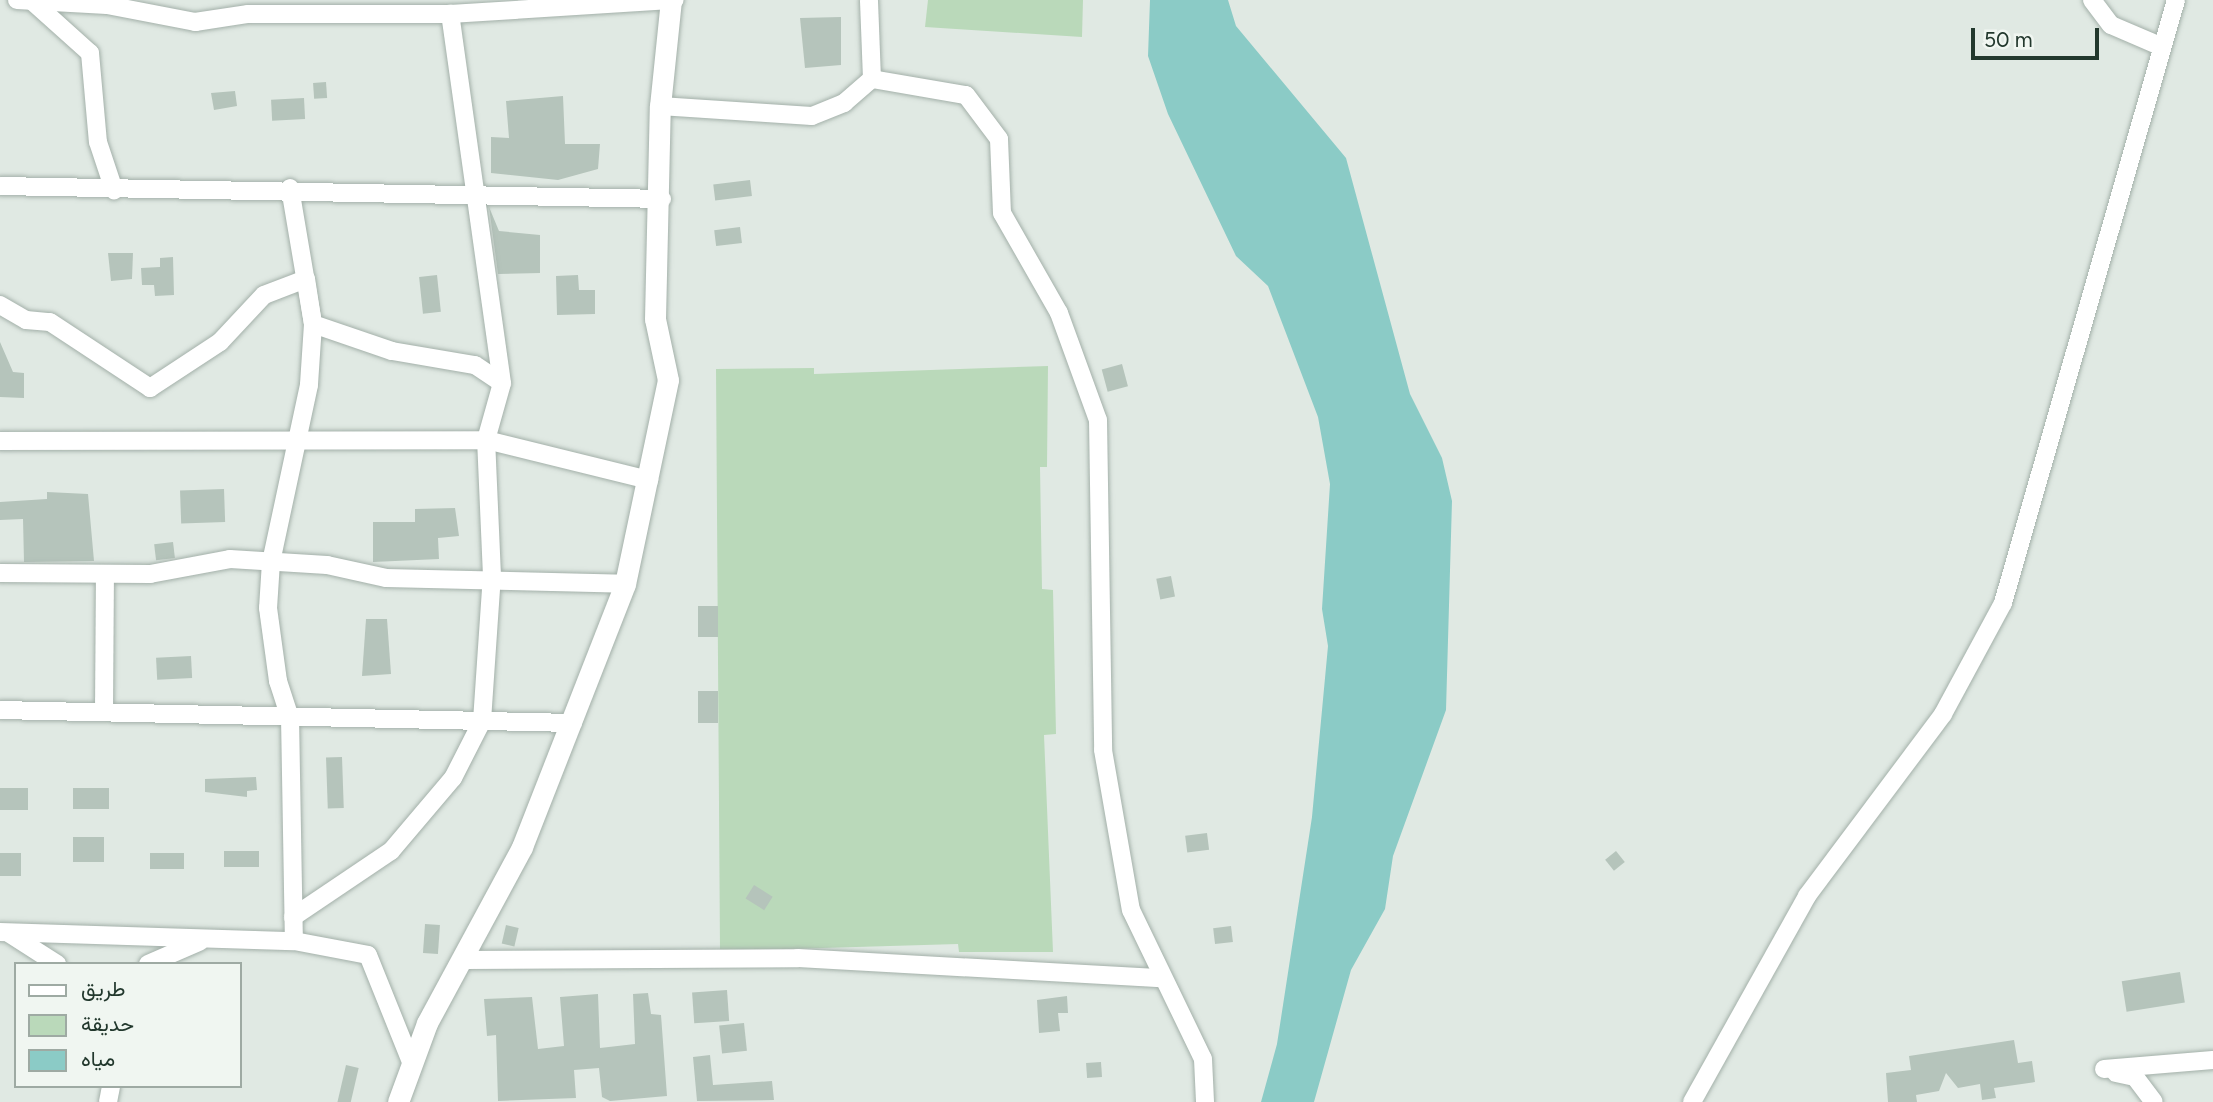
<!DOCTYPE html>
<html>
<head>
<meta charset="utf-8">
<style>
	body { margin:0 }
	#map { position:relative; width:2213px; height:1102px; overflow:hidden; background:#e0e9e3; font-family:Figtree,Vazirmatn,sans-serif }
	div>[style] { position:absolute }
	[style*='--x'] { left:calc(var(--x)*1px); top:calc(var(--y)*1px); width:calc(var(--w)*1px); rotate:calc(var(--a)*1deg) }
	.green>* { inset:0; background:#bad9ba }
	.water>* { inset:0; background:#8bcbc6 }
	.building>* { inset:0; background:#b5c4bb; transform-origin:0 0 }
	.roads { filter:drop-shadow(0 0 2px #a3b0a9) drop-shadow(0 0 2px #a3b0a9) }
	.street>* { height:18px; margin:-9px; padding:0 9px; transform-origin:9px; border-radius:9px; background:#fff }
	.secondary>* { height:21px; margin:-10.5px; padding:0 10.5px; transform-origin:10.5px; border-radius:10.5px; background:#fff }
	span { translate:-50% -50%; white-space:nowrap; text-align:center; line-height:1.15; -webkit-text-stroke:7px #f0f6f1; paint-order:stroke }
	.legend { position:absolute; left:14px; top:962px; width:228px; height:126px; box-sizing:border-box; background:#f0f6f1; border:2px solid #9eaaa3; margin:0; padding:9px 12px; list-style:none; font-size:21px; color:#22382d }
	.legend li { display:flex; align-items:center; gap:14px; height:35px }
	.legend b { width:35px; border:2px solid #9eaaa3 }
	.scale { position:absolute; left:1971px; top:28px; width:128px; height:32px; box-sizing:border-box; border:4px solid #22382d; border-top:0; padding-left:9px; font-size:21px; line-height:24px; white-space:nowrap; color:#22382d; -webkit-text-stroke:5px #f0f6f1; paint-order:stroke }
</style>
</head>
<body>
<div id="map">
	<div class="green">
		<div style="clip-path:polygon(928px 0,1083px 0,1082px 37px,925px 27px)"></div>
		<div style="clip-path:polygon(1048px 366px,1047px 467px,1040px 467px,1042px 589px,1053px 590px,1056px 734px,1044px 735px,1053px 952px,959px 952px,958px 944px,720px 951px,716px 369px,814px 368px,814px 374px)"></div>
	</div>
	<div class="water">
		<div style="clip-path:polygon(1150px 0,1228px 0,1236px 26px,1346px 158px,1410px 394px,1442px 458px,1452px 501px,1446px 710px,1393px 856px,1385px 909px,1351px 970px,1314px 1102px,1261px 1102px,1277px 1044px,1312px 817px,1328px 646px,1322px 609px,1330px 484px,1318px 417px,1268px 286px,1236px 256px,1168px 114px,1148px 56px)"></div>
	</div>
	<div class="building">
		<div style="clip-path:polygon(841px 17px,841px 65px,805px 68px,800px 18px)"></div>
		<div style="left:326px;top:82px;width:16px;height:13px;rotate:86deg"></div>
		<div style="clip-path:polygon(235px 91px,237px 106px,214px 110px,211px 93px)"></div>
		<div style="clip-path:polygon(563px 96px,565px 144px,600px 144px,598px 169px,558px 180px,491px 173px,491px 137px,509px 138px,506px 101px)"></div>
		<div style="left:304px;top:98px;width:21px;height:33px;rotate:87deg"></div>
		<div style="left:750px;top:180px;width:16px;height:37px;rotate:83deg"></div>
		<div style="clip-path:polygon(489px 207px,499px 231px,540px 235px,540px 273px,498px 274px)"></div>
		<div style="left:740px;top:227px;width:16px;height:26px;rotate:83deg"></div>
		<div style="clip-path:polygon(108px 253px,133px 253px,132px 279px,111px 281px)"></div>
		<div style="clip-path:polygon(173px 257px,174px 295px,155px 296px,154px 285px,142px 285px,141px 268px,160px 267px,160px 258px)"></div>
		<div style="left:437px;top:275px;width:37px;height:18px;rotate:84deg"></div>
		<div style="clip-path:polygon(578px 275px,579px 290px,595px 290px,595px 314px,557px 315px,556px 276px)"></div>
		<div style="clip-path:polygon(0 342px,13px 372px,24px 373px,24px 398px,0 397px)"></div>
		<div style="left:1122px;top:364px;width:23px;height:21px;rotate:75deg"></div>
		<div style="left:224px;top:489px;width:33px;height:44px;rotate:88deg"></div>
		<div style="clip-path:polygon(47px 492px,88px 494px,94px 561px,24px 562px,23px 519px,0 520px,0 502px,47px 499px)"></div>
		<div style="clip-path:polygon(455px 508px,459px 536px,438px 538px,439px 559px,373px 562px,373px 522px,415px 522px,415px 509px)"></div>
		<div style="left:173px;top:542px;width:16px;height:19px;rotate:83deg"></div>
		<div style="left:1171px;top:576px;width:21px;height:15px;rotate:79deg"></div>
		<div style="left:718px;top:606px;width:31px;height:20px;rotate:90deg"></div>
		<div style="clip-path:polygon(366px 619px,387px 619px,391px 674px,362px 676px)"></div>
		<div style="left:191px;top:656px;width:22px;height:35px;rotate:87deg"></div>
		<div style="left:698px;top:691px;width:20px;height:32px"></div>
		<div style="left:342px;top:757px;width:51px;height:16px;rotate:88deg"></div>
		<div style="clip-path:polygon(256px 777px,257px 790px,247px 791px,247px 797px,205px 792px,205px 779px)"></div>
		<div style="left:28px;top:788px;width:22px;height:28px;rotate:90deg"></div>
		<div style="left:73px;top:788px;width:36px;height:21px"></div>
		<div style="left:1207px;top:833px;width:17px;height:22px;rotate:83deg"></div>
		<div style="left:73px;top:837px;width:31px;height:25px"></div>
		<div style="left:259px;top:851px;width:16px;height:35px;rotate:90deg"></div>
		<div style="left:1616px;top:851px;width:14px;height:14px;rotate:51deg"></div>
		<div style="left:0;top:853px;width:21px;height:23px"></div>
		<div style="left:150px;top:853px;width:34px;height:16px"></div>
		<div style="left:754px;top:885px;width:22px;height:16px;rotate:32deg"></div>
		<div style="left:425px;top:924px;width:15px;height:29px;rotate:4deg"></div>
		<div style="left:506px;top:925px;width:13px;height:19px;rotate:13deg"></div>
		<div style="left:1231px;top:926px;width:16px;height:18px;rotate:83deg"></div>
		<div style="left:2180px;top:972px;width:31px;height:59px;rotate:81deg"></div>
		<div style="left:727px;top:990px;width:31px;height:35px;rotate:86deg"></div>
		<div style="clip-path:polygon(648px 993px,651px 1014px,661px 1015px,667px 1096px,610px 1101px,602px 1097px,599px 1068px,574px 1070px,576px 1098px,498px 1101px,496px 1035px,487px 1036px,484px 999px,532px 997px,538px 1049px,564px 1046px,560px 997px,598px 994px,600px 1048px,635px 1044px,633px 994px)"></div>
		<div style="clip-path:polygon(1067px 996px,1068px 1013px,1058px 1013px,1060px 1031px,1039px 1033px,1037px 1000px)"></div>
		<div style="left:744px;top:1023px;width:28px;height:25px;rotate:84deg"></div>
		<div style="clip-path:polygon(2014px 1040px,2018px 1063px,2032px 1061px,2035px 1082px,1994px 1088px,1996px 1098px,1982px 1100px,1980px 1084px,1958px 1088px,1946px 1073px,1939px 1091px,1916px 1095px,1917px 1102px,1888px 1102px,1886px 1073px,1911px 1070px,1909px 1056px)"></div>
		<div style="clip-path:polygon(710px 1055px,713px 1085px,772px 1081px,774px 1100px,697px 1101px,693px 1057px)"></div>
		<div style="left:1101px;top:1062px;width:15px;height:15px;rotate:86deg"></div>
		<div style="left:346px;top:1065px;width:13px;height:38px;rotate:13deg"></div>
	</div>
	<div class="roads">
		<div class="street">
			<div style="--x:17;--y:0;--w:90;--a:3.2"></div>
			<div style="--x:107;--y:5;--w:90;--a:10.9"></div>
			<div style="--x:195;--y:22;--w:54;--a:-8.6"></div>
			<div style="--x:248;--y:14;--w:202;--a:0"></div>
			<div style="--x:450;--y:14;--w:225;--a:-3.6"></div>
			<div style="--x:2092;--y:0;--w:31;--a:53"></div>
			<div style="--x:2111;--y:25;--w:53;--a:23.2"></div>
			<div style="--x:32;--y:1;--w:78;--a:41.9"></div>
			<div style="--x:90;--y:53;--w:89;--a:84.9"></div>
			<div style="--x:98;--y:142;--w:51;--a:71.6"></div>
			<div style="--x:872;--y:79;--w:95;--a:9.7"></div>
			<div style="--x:966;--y:95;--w:55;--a:53.1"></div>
			<div style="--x:999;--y:139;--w:74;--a:87.7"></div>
			<div style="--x:1002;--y:213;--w:115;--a:60.3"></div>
			<div style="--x:1059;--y:313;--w:114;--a:70"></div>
			<div style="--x:1098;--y:420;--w:330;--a:89.1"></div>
			<div style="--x:1103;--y:750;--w:162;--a:80.1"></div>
			<div style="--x:1131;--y:910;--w:165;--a:64.2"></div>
			<div style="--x:1203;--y:1059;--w:43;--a:87.3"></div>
			<div style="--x:660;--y:106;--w:152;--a:3.8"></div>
			<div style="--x:812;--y:116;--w:35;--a:-22"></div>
			<div style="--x:844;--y:103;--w:37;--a:-41"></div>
			<div style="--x:872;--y:79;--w:79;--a:-92.2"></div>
			<div style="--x:0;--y:186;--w:662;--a:1.12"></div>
			<div style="--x:290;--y:188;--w:138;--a:80.4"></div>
			<div style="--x:313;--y:324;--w:61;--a:93.8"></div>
			<div style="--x:309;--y:385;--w:181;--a:102.1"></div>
			<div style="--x:271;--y:562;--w:46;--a:93.7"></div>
			<div style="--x:268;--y:608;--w:74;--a:82.2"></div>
			<div style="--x:278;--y:681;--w:38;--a:72"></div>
			<div style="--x:290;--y:717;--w:224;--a:89"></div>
			<div style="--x:0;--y:305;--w:30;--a:30"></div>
			<div style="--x:26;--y:320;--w:24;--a:5"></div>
			<div style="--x:50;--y:322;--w:120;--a:33.4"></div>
			<div style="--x:150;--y:388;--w:84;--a:-33.3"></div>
			<div style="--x:220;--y:342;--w:64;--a:-46.9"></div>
			<div style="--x:264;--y:295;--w:45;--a:-20.9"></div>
			<div style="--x:306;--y:279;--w:46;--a:81.2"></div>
			<div style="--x:313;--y:324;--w:83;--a:18.9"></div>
			<div style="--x:392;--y:351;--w:84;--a:9.6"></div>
			<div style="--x:475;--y:365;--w:32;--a:34"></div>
			<div style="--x:0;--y:441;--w:486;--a:-0.1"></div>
			<div style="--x:486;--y:440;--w:168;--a:13.8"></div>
			<div style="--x:0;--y:573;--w:150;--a:0.4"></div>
			<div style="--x:150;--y:574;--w:81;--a:-10.6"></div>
			<div style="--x:230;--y:559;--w:97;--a:3.5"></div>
			<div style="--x:327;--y:565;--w:60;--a:12.4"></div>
			<div style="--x:386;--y:578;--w:239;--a:1.4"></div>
			<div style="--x:0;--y:710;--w:573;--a:1.3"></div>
			<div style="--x:104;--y:712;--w:138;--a:-89.6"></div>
			<div style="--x:293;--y:917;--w:118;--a:-34"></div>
			<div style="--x:391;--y:851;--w:96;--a:-49.7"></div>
			<div style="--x:453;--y:778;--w:64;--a:-63"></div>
			<div style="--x:482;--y:721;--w:145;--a:-86.1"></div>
			<div style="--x:492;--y:576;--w:136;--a:-92.5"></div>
			<div style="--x:486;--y:440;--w:59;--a:-74.3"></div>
			<div style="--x:502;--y:383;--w:373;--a:-98"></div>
			<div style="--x:0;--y:932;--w:294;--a:1.8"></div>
			<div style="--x:294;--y:941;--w:75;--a:10.7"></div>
			<div style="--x:368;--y:955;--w:115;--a:68.1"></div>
			<div style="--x:10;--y:934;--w:56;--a:32.6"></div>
			<div style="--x:464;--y:960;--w:334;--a:-0.3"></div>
			<div style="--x:798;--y:958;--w:364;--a:3.2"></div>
			<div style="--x:148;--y:964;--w:56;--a:-23.3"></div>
			<div style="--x:2104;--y:1069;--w:109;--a:-4.7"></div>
			<div style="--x:2116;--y:1073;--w:19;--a:12"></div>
			<div style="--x:2135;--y:1077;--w:31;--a:53"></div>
			<div style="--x:108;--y:1102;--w:16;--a:-79"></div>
			<div style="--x:1692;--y:1102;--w:236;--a:-60.8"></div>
			<div style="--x:1807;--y:896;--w:227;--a:-53.2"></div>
			<div style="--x:1943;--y:714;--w:126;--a:-61.6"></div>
			<div style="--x:2003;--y:603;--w:627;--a:-73.99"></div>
		</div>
		<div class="secondary">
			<div style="--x:398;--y:1102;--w:84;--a:-69.8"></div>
			<div style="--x:427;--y:1023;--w:200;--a:-61.6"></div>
			<div style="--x:522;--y:847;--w:282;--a:-68.6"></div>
			<div style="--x:625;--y:584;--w:208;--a:-78.1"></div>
			<div style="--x:668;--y:380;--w:62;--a:-102"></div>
			<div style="--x:655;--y:319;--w:213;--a:-88.7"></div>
			<div style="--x:660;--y:106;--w:107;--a:-84.1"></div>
		</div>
	</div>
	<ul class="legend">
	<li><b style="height:9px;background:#fff"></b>طريق</li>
	<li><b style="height:19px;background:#bad9ba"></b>حديقة</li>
	<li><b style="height:19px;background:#8bcbc6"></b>مياه</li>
	</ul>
	<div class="scale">50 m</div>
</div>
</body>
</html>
